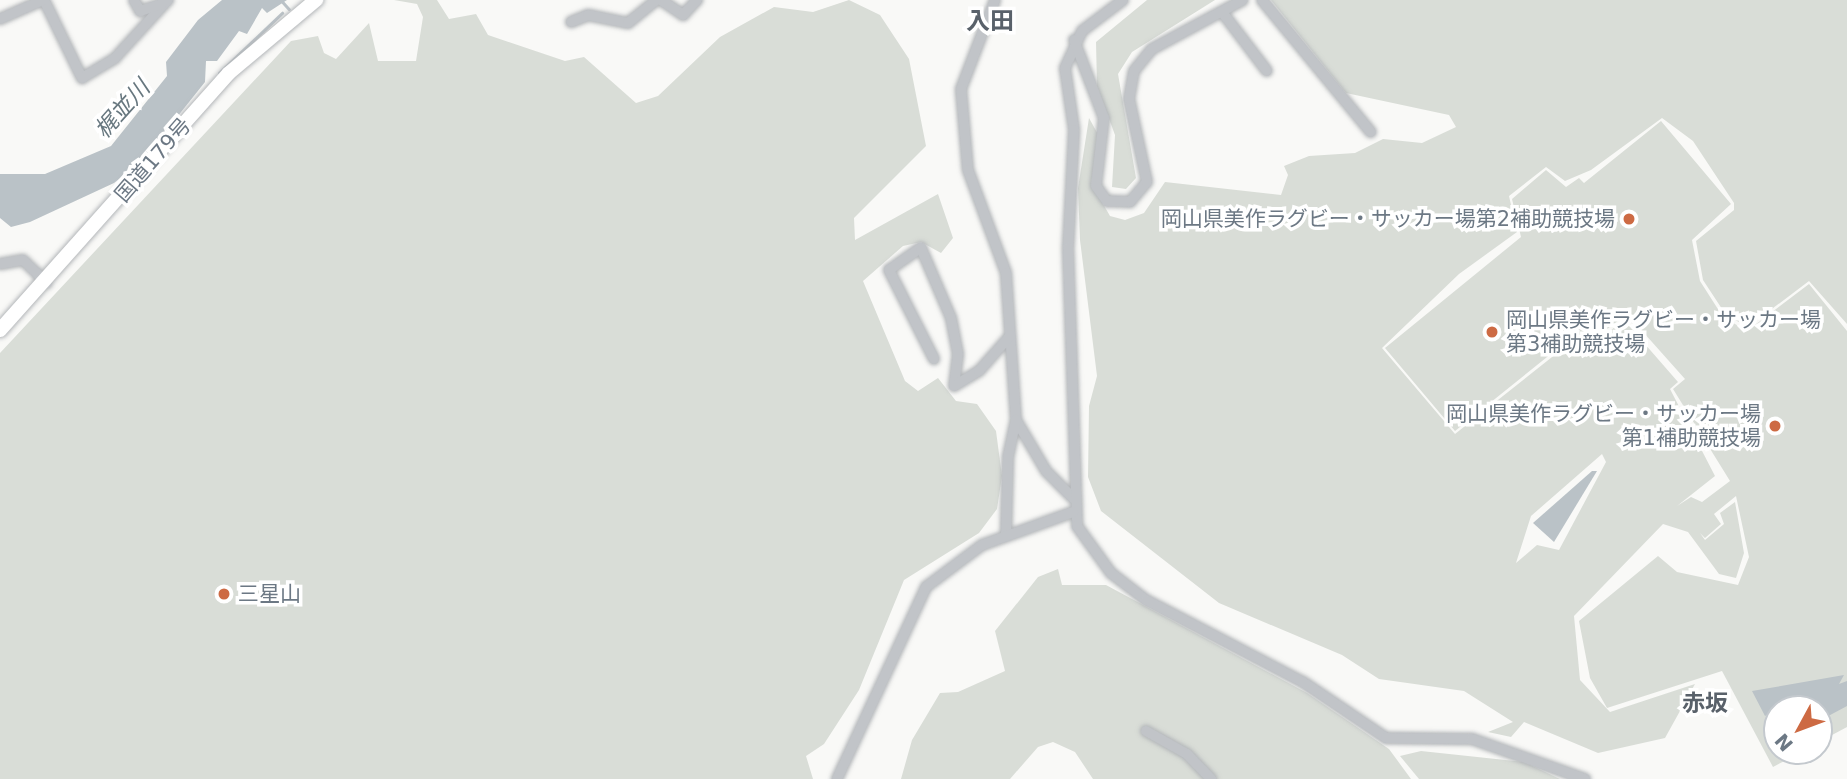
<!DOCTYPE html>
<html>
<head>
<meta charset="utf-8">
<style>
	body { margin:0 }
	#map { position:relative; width:1847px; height:779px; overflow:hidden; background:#f9f9f7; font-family:"DejaVu Sans","Noto Sans JP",sans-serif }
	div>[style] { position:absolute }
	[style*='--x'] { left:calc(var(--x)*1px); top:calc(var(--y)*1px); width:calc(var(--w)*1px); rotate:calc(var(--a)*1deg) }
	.green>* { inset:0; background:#d9ddd7 }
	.water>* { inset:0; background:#bac2c7 }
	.stream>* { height:2.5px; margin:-1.25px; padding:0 1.25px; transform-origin:1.25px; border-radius:1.25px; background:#bac2c7 }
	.roads { filter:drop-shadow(0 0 2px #b3b6b9) drop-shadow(0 0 2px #b3b6b9) }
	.minor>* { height:10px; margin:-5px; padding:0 5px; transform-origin:5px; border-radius:5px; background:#c1c4c8 }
	.highway>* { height:14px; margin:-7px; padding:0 7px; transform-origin:7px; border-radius:7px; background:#fff }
	.dots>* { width:19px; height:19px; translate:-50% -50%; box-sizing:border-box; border:4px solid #fff; border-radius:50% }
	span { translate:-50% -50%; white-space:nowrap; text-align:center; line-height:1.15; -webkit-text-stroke:7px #fff; paint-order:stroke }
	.street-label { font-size:21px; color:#6c7884 }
	.poi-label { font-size:21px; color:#6c7884 }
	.right { translate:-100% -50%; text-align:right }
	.left { translate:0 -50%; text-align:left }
	.water-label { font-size:23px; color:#67777f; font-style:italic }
	.neighbourhood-label { font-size:23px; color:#59616a; font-weight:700 }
	.quarter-label { font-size:24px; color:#59616a; font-weight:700 }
	.north { position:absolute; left:1763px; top:695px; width:70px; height:70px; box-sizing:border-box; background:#fff; border:2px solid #c4c9ce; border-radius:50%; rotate:229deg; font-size:19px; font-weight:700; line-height:28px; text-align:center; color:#6c7884 }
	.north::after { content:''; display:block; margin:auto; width:24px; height:32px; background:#cd6a43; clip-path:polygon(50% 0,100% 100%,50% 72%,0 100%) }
</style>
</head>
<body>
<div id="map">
	<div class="green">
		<div style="clip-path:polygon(394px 0,437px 0,449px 19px,476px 14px,488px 35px,565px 61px,584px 57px,636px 103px,658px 96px,720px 37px,774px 7px,813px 12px,849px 0,880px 15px,909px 59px,926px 146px,854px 218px,855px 240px,938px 194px,953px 238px,941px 253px,921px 242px,903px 246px,863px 281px,905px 381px,918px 391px,938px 378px,956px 401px,977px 404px,996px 431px,1002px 476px,997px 509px,979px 533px,904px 580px,859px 690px,824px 744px,806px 756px,813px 779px,0 779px,0 353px,291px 41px,318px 36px,324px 53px,336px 59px,369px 23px,378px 61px,416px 61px,423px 17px,417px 4px)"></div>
		<div style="clip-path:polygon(1147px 0,1215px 0,1132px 52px,1118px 74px,1136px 178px,1126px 189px,1112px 187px,1115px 135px,1097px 86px,1096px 42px)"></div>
		<div style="clip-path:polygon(evenodd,1271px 0,1847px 0,1847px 324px,1809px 281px,1748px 327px,1726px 315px,1703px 280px,1696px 241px,1734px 210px,1734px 203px,1693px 141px,1662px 118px,1591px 170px,1565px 181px,1546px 167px,1509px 196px,1517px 232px,1459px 274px,1382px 348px,1455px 434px,1571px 342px,1583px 352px,1624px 320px,1678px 382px,1670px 389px,1715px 476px,1677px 506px,1691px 497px,1702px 502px,1730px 481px,1673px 389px,1685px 379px,1627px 314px,1582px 348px,1572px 337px,1455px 431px,1385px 348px,1521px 237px,1512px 199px,1546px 170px,1566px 187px,1579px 178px,1584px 183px,1661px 121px,1731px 204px,1692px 240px,1700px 281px,1723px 317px,1747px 331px,1809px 284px,1847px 331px,1847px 727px,1819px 742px,1819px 709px,1777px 709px,1777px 751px,1803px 751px,1773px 767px,1722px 671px,1607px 708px,1590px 678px,1579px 621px,1658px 556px,1677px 572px,1738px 585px,1749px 557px,1736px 496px,1714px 514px,1721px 524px,1705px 538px,1700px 533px,1705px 540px,1724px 524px,1720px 513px,1735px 502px,1744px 553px,1736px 578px,1719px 574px,1688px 532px,1663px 524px,1574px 616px,1580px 680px,1610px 712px,1695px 684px,1665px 738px,1598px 753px,1524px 722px,1511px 737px,1488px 732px,1513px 722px,1464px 691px,1379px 679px,1342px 655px,1219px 603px,1101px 511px,1088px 477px,1089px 406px,1097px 376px,1080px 240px,1078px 188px,1089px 118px,1099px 136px,1091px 183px,1110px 216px,1125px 220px,1144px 213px,1165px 182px,1281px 195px,1288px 175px,1284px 166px,1309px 156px,1355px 153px,1383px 139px,1422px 143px,1456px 127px,1449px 115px,1346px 93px,1271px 0,1602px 454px,1606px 462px,1559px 550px,1537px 545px,1516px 563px,1531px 516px,1602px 454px)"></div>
		<div style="clip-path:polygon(1058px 569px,1062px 585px,1106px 585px,1307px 693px,1389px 749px,1411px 779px,1093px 779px,1075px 752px,1053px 742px,1038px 747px,1010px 779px,901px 779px,912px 740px,940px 693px,958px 692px,1005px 671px,995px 631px,1038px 577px)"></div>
		<div style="clip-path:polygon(1421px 751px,1524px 762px,1560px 779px,1419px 779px,1400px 756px)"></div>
	</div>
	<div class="water">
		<div style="clip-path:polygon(222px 0,287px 0,267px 13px,262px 8px,247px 34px,239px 31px,217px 61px,206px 61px,205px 82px,142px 161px,114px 183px,30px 222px,11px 227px,0 218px,0 174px,45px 174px,111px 146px,167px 76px,166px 62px,198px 20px)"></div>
		<div style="clip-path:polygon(1592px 471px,1597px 471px,1554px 542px,1533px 523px)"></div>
		<div style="clip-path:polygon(1844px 675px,1839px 684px,1847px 681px,1847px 706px,1819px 721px,1819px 709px,1791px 709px,1789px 701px,1765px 716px,1752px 691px)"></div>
	</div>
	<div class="stream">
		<div style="--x:281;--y:0;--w:12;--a:48"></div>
		<div style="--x:219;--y:73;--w:87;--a:-43.6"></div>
	</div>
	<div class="roads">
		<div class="minor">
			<div style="--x:44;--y:0;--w:87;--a:64"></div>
			<div style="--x:82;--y:78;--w:39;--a:-31"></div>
			<div style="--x:115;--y:58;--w:79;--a:-47.6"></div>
			<div style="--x:134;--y:0;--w:13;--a:61"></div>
			<div style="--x:140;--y:11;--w:23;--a:-18"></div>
			<div style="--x:661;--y:0;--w:27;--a:34"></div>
			<div style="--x:683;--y:15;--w:21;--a:-47"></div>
			<div style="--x:995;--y:0;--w:95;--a:110.9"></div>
			<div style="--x:961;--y:89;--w:81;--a:85.1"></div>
			<div style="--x:968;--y:170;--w:110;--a:69.7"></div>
			<div style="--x:1006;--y:273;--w:147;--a:86.1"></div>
			<div style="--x:1016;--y:420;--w:59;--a:59.5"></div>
			<div style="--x:1046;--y:471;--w:38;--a:45"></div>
			<div style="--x:1123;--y:0;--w:51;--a:142.9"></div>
			<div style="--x:1082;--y:31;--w:41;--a:114.7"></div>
			<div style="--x:1065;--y:68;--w:63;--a:81.7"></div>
			<div style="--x:1074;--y:130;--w:118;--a:92.9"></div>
			<div style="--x:1068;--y:248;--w:278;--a:88.1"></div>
			<div style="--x:1077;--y:526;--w:58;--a:54.1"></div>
			<div style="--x:1111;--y:573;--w:44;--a:37.6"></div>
			<div style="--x:1146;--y:600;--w:177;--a:27.6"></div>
			<div style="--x:1303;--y:682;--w:100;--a:34"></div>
			<div style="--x:1386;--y:738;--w:86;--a:0.7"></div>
			<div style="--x:1472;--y:739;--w:120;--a:19.5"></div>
			<div style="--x:1262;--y:0;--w:171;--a:50.5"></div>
			<div style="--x:1222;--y:12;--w:74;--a:52.7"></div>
			<div style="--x:0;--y:19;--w:47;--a:-23.8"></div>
			<div style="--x:571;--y:22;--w:18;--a:-22"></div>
			<div style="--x:588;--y:15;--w:41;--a:11.3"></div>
			<div style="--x:628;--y:23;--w:36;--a:-39"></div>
			<div style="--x:1074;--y:40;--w:84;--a:69"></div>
			<div style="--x:1104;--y:118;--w:68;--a:96.7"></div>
			<div style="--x:1096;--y:186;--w:19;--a:54"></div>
			<div style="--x:1107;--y:201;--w:23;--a:2"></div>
			<div style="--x:1130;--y:202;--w:26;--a:-50"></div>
			<div style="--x:1147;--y:182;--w:85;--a:-102.2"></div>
			<div style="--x:1129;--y:99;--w:28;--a:-80"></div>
			<div style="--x:1134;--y:71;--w:28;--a:-51"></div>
			<div style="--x:1152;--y:49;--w:103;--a:-28.3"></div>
			<div style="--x:0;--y:264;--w:23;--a:-10"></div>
			<div style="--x:23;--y:260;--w:33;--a:44"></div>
			<div style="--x:934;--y:359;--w:100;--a:-116.8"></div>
			<div style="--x:889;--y:270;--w:39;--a:-35"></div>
			<div style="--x:921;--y:248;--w:76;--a:66.8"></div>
			<div style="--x:951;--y:318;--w:37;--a:79"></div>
			<div style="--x:958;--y:354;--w:32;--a:97"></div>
			<div style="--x:954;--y:386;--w:29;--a:-31"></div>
			<div style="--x:979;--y:371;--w:47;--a:-48.5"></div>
			<div style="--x:1006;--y:534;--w:77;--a:-88.5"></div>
			<div style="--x:1008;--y:457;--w:38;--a:-78"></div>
			<div style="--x:1146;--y:731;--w:47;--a:29.3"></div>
			<div style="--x:1187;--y:754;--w:35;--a:46"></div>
			<div style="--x:837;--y:779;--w:212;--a:-65.1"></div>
			<div style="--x:926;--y:587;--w:70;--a:-36.9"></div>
			<div style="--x:982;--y:545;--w:97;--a:-19.9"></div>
		</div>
		<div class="highway">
			<div style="--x:0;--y:330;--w:344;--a:-48.3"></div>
			<div style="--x:229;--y:73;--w:114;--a:-40"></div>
		</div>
	</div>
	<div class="dots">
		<div style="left:1629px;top:219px;background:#cd6a43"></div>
		<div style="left:1492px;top:332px;background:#cd6a43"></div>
		<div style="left:1775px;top:426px;background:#cd6a43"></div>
		<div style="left:224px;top:594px;background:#cd6a43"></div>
	</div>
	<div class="street-label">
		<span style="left:153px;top:160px;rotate:-49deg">国道179号</span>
	</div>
	<div class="poi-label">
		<span class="right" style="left:1615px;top:219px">岡山県美作ラグビー・サッカー場第2補助競技場</span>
		<span class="left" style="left:1506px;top:332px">岡山県美作ラグビー・サッカー場<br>第3補助競技場</span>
		<span class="right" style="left:1761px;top:426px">岡山県美作ラグビー・サッカー場<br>第1補助競技場</span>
		<span class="left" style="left:238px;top:594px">三星山</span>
	</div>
	<div class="water-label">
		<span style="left:122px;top:109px;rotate:-48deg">梶並川</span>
	</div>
	<div class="neighbourhood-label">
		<span style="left:1705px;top:703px">赤坂</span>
	</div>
	<div class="quarter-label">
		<span style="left:990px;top:22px">入田</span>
	</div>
	<div class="north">N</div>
</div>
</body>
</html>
